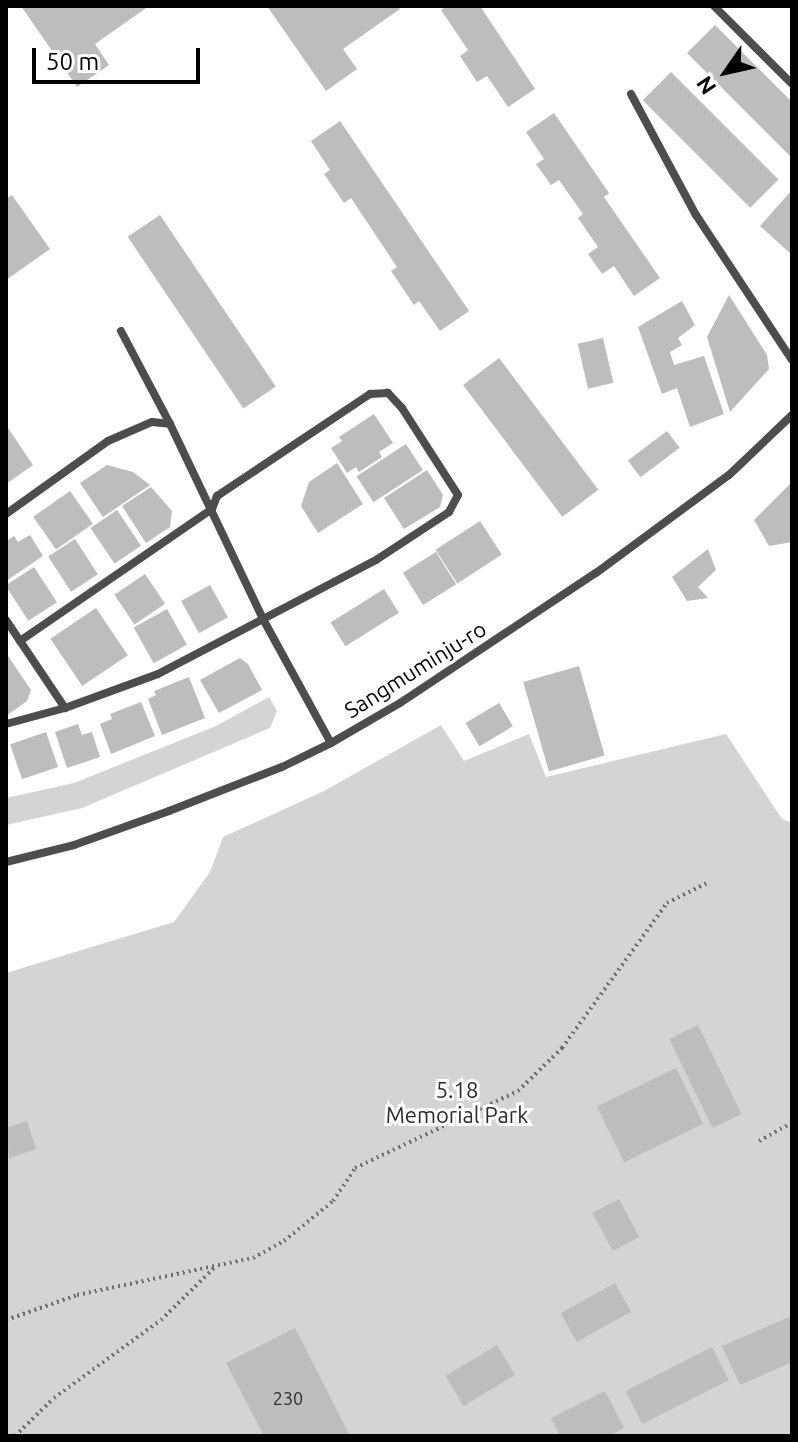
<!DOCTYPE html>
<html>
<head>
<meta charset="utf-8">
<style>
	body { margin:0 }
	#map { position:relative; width:798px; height:1442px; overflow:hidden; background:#fff; font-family:Ubuntu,sans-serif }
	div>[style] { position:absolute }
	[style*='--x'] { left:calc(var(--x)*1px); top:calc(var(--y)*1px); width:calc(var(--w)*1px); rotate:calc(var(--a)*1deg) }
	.green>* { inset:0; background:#d4d4d4 }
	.building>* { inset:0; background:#bdbdbd; transform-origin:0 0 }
	.path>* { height:4px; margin-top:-2px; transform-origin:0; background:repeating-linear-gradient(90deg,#6f6f6f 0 2px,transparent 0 6px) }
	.minor>* { height:8px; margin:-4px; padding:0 4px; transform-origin:4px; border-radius:4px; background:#4d4d4d }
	span { translate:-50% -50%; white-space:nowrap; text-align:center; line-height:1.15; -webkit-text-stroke:6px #fff; paint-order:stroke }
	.number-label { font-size:18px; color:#2f2f2f }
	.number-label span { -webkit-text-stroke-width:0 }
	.street-label { font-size:22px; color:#000 }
	.park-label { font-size:22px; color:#2b2b2b }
	.frame { position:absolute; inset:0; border:8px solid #000; pointer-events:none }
	.north { position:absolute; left:686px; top:32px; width:80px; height:80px; -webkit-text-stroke:6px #fff; paint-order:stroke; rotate:236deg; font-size:22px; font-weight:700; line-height:32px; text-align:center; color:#000 }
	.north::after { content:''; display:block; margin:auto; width:28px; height:36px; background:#000; clip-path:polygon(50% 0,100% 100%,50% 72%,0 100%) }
	.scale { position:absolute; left:32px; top:48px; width:168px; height:36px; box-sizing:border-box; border:4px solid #000; border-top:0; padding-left:10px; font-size:24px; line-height:28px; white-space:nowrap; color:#000; -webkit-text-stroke:6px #fff; paint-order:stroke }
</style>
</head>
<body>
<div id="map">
	<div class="green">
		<div style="clip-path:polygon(269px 697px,277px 711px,270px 728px,82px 808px,6px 825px,6px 798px,74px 783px,216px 726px)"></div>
		<div style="clip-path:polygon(441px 725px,464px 761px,529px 734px,546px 777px,726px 734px,782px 819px,792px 823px,792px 1436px,6px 1436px,6px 973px,174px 922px,210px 872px,223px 837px,324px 791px)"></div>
	</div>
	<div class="building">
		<div style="clip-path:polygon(21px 6px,149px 6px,95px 44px,109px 65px,77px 87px)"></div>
		<div style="clip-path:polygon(267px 6px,398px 6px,400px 9px,343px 49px,357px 69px,326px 91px)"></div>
		<div style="clip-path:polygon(447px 6px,480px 6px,535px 89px,508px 107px,487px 76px,477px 82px,460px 56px,468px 50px,441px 10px)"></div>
		<div style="clip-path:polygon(715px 25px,792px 102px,792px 158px,687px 53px)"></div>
		<div style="left:671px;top:72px;width:152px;height:40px;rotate:45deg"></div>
		<div style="clip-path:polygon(554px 113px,609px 193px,604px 197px,660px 278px,634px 296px,614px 266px,602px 274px,588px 254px,598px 247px,578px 218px,583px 214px,559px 180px,551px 185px,536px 164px,544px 159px,526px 132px)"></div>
		<div style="clip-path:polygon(340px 121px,469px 311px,440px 331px,419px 301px,414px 305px,391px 271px,397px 267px,351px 198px,344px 203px,324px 174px,330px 170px,311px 141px)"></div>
		<div style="clip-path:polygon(792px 190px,792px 255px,760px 226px)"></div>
		<div style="clip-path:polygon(12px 195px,50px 249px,6px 280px,6px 199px)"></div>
		<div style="left:160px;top:215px;width:207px;height:39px;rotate:56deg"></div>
		<div style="clip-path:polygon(729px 295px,767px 355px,769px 369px,730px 412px,707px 337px)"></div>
		<div style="clip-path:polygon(682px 301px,695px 325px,678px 338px,682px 345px,670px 352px,674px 365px,704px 356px,724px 414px,690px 427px,677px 388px,662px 394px,638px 327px)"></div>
		<div style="left:603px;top:338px;width:46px;height:26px;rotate:77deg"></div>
		<div style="left:499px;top:358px;width:165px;height:45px;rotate:53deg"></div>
		<div style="clip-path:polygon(374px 414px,393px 443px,379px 452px,382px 457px,359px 472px,356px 467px,347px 473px,331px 448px,342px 441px,339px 437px)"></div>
		<div style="clip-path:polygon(6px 425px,33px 465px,6px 484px)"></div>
		<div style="left:667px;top:431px;width:21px;height:49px;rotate:53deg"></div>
		<div style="left:406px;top:444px;width:31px;height:59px;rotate:57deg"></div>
		<div style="clip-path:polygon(337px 463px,363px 504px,318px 533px,301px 506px,309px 482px)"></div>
		<div style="clip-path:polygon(107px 465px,133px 472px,150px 485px,103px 517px,80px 483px)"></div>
		<div style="clip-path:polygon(427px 470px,443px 495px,440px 507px,404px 529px,384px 498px)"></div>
		<div style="clip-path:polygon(792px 482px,792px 542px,769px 546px,754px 520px)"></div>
		<div style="clip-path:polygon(151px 487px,172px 511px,170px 527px,146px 543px,122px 506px)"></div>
		<div style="left:70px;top:491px;width:40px;height:45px;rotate:55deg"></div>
		<div style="left:117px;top:510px;width:43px;height:32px;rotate:56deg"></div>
		<div style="left:480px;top:521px;width:40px;height:53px;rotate:57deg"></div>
		<div style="clip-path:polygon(30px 535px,43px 556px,6px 581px,6px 541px,14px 536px,18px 542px)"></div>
		<div style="left:75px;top:539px;width:42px;height:32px;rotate:57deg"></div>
		<div style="clip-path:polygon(708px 549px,716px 570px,698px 587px,708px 598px,687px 601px,672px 577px)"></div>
		<div style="left:436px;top:552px;width:38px;height:39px;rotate:58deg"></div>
		<div style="left:34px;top:567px;width:42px;height:34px;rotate:57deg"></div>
		<div style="left:145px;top:574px;width:36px;height:37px;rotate:56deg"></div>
		<div style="left:210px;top:585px;width:37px;height:33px;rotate:61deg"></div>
		<div style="left:384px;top:589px;width:28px;height:63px;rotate:58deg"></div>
		<div style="left:96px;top:608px;width:57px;height:55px;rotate:56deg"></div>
		<div style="left:167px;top:609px;width:41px;height:38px;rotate:61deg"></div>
		<div style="clip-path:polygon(6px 653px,31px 690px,27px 701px,6px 716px)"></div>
		<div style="clip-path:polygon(240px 658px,248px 664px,262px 690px,219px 713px,200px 680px)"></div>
		<div style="left:579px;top:666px;width:93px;height:58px;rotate:74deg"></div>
		<div style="clip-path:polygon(189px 677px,205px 718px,162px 735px,148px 699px,156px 695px,154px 691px)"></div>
		<div style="clip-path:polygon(141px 702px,155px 736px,111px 754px,100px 724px,112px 719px,110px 714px)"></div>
		<div style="left:499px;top:703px;width:27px;height:39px;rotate:59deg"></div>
		<div style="clip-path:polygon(78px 724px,82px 735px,92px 732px,100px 757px,67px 768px,55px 732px)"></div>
		<div style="left:46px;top:732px;width:37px;height:38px;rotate:71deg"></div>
		<div style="left:698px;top:1025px;width:99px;height:32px;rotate:64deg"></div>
		<div style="left:676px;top:1068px;width:62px;height:88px;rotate:64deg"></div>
		<div style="clip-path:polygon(27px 1121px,36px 1149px,9px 1158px,6px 1128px)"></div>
		<div style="left:619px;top:1199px;width:43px;height:30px;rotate:62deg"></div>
		<div style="left:615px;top:1283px;width:33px;height:62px;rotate:61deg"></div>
		<div style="clip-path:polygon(792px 1316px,792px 1362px,740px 1385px,722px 1346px)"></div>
		<div style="clip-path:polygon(295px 1328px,349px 1434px,344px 1436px,264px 1436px,226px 1363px)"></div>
		<div style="left:497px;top:1345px;width:35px;height:60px;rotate:59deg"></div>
		<div style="left:712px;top:1347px;width:37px;height:97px;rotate:63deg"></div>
		<div style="clip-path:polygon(605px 1391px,624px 1428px,608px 1436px,560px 1436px,551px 1418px)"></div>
	</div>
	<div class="path">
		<div style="--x:759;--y:1141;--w:38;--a:-29"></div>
		<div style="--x:6;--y:1320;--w:75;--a:-19.4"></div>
		<div style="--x:77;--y:1295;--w:180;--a:-11.9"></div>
		<div style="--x:253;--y:1258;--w:35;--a:-29"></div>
		<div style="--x:284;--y:1241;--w:63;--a:-39.2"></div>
		<div style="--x:333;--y:1201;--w:40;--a:-56"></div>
		<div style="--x:355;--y:1168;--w:180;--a:-25.3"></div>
		<div style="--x:518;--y:1091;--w:62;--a:-44.3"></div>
		<div style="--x:562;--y:1048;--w:179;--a:-54.1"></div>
		<div style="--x:667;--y:903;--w:45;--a:-26.6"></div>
		<div style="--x:15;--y:1436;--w:54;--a:-44.3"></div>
		<div style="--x:54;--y:1398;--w:132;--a:-36.1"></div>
		<div style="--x:161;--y:1320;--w:76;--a:-44.5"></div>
	</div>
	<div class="minor">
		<div style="--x:714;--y:6;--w:110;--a:45"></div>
		<div style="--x:631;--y:94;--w:137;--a:61.8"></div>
		<div style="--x:696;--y:215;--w:174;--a:56.5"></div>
		<div style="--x:121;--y:331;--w:105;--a:62.2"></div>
		<div style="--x:6;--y:514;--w:125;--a:-35.6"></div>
		<div style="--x:108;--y:441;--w:48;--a:-23.4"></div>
		<div style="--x:152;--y:422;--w:18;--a:6"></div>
		<div style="--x:170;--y:424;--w:216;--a:64.5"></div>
		<div style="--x:263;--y:619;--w:141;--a:61.3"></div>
		<div style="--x:6;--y:620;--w:106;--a:56.2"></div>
		<div style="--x:6;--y:724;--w:61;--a:-15.2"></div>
		<div style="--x:65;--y:708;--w:99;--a:-20.1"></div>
		<div style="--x:158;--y:674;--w:246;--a:-27.6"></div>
		<div style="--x:376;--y:560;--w:87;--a:-33.3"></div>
		<div style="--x:449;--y:512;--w:19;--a:-62"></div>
		<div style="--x:458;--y:495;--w:103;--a:-122.8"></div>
		<div style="--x:402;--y:408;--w:21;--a:-133"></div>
		<div style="--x:388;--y:393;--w:18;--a:177"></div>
		<div style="--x:370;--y:394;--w:184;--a:146.3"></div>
		<div style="--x:217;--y:496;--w:14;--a:111"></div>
		<div style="--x:212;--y:509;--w:233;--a:145.5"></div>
		<div style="--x:6;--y:862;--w:70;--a:-14"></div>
		<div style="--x:74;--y:845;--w:101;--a:-19.7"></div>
		<div style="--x:169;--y:811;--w:121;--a:-21.3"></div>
		<div style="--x:282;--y:767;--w:55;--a:-26.1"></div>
		<div style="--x:331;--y:743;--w:80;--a:-30.1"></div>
		<div style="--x:400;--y:703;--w:235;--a:-33.6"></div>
		<div style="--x:596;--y:573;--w:165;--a:-36.4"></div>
		<div style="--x:729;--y:475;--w:87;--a:-43.6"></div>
	</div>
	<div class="number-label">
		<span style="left:288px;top:1398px">230</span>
	</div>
	<div class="street-label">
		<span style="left:415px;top:669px;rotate:-32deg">Sangmuminju-ro</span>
	</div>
	<div class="park-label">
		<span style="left:457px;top:1102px">5.18<br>Memorial Park</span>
	</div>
	<div class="frame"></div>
	<div class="north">N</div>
	<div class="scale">50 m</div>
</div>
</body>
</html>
